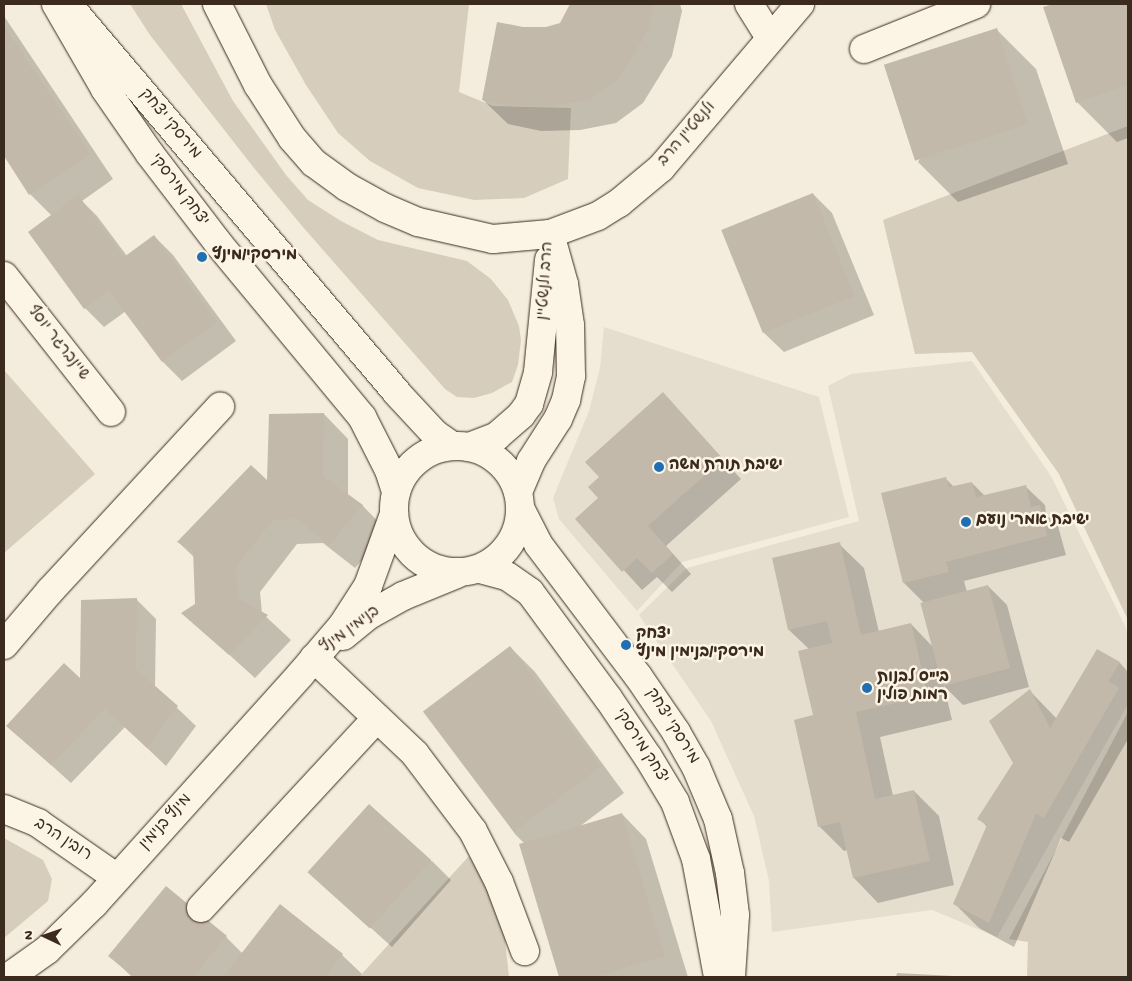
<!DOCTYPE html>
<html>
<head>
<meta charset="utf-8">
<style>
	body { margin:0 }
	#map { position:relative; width:1132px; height:981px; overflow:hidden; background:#f4eddd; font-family:"Gochi Hand","Playpen Sans Hebrew",sans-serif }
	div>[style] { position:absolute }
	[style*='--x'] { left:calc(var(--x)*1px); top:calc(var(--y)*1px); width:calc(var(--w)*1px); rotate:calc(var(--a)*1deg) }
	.built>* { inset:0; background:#e5ddce }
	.green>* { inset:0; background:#d6cdbd }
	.shadow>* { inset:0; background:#0003 }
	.building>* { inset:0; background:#c3b9aa; transform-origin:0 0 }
	.roads { filter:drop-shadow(0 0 1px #3b2a1e) drop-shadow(0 0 1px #3b2a1e) }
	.minor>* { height:28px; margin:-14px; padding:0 14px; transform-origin:14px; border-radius:14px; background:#fcf5e5 }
	.minor>.ring { margin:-14px; padding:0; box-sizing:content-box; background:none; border:28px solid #fcf5e5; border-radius:50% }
	.dots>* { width:14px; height:14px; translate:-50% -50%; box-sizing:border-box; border:2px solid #fcf5e5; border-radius:50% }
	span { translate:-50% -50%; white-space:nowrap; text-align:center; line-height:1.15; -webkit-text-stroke:5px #fcf5e5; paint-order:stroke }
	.street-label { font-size:16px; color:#3b2a1e }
	.poi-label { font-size:16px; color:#3b2a1e; font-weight:700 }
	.left { translate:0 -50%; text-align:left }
	.frame { position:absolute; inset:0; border:5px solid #3b2a1e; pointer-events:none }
	.north { position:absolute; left:20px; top:911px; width:50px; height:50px; -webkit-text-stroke:4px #fcf5e5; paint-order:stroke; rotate:273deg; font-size:14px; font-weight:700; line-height:20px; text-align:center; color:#3b2a1e }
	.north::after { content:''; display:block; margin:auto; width:18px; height:22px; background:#3b2a1e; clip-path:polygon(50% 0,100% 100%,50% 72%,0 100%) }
</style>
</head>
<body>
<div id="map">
	<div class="built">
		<div style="clip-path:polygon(604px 327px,819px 397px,849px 517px,682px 562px,637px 611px,559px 519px,553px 498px,589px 411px,600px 368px)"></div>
		<div style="clip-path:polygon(972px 361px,1051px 476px,1126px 628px,1128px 641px,1128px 704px,997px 937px,932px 910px,772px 932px,769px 881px,754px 816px,711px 721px,639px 615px,687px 568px,859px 521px,828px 386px,851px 374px)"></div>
	</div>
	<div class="green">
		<div style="clip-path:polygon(130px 4px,181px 4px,233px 101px,286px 175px,308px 200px,341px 221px,378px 240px,467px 261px,491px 279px,508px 300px,519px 326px,521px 340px,518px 365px,512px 382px,492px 393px,474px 398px,457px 397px,445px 389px,302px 226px,254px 168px,150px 35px)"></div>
		<div style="clip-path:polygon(266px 4px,469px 4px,459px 92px,493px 106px,571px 108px,568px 179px,524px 198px,474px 200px,418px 188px,370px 161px,338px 133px,306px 85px,275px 30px)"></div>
		<div style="clip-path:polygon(1128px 126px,1128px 620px,1059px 474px,972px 352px,915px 354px,883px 220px)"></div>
		<div style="clip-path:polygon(4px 370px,95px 474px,4px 553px)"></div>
		<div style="clip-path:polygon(1128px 712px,1128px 977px,1027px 977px,1028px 942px,1009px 939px)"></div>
		<div style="clip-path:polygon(4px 838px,43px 860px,52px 879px,48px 901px,4px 938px)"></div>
		<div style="clip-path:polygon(469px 856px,487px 886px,504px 931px,509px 977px,359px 977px)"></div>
	</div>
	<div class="shadow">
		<div style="clip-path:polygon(571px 4px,680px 4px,682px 11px,672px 56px,643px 103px,616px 123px,580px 130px,541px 131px,508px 124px,483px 100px,523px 28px,546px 28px,561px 24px)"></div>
		<div style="clip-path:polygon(1057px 4px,1128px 4px,1128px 138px,1117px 142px,1077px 102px,1045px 8px)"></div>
		<div style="clip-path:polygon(4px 16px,113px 179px,82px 201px,97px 216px,127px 256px,154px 236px,173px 255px,236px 341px,182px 381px,163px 362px,126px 311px,104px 327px,85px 308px,52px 216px,30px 194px,4px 154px)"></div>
		<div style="clip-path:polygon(996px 29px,1036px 69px,1068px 164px,958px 202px,918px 162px)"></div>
		<div style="clip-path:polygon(813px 194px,832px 213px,874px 315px,784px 352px,764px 333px,723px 231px)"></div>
		<div style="clip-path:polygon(663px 394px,741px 479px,666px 546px,691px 574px,672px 592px,657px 577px,642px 590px,577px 519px,600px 498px,601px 477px)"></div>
		<div style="clip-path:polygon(324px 414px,348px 439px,348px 495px,363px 506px,387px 531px,355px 568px,323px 543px,297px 544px,260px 592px,262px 613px,291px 640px,255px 678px,183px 613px,196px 604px,195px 558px,178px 542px,268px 483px)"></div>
		<div style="clip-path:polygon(946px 479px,954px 487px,972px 483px,985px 496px,1025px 486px,1045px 505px,1046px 514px,1058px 526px,1066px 555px,964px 581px,967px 592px,988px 586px,1007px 605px,1029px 687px,963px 705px,944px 686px,952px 720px,880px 737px,893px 796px,914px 791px,939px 816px,954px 885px,878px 903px,854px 878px,848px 850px,844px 851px,819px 826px,810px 650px,789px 630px,839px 544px,864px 568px,879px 632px,911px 624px,933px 647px,924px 603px,904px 583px,883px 494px)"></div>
		<div style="clip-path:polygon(137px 600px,156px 619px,155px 687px,196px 726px,166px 766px,125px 727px,71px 783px,8px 726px,81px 681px)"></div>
		<div style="clip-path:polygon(510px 647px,535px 672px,624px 793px,579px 827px,622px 814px,646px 839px,688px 977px,560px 977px,521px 845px,524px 843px,514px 833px)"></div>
		<div style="clip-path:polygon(1097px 650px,1120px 663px,1128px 672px,1128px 739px,1069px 842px,1061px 838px,1014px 947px,979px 928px,954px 903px,987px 827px,979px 818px,1015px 763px,1030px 691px,1057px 719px)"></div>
		<div style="clip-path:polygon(432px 861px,451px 880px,392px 947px,310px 873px)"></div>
		<div style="clip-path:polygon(226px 937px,243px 954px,342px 955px,362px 974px,359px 977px,132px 977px,110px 956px)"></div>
		<div style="clip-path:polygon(898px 974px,959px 977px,898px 977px)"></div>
	</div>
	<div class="building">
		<div style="clip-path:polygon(570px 4px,654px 4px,648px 31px,619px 78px,591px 99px,554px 106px,516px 107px,482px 100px,497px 22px,523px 27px,546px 27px,560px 23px)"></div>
		<div style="clip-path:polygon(1053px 4px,1128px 4px,1128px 85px,1076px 103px,1043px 7px)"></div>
		<div style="clip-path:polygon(4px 26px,90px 154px,29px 195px,4px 156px)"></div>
		<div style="left:997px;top:28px;width:101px;height:119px;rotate:72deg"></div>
		<div style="left:813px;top:193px;width:111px;height:99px;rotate:68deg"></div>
		<div style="clip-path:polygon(78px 195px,124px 257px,154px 235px,217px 322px,162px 362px,109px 291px,84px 309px,28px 232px)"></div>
		<div style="clip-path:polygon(663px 392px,723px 459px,648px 526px,673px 554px,652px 573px,637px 558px,622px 572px,575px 519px,598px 498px,588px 487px,599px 477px,585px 462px)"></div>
		<div style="clip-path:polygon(324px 413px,323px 476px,363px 505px,329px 545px,297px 519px,273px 520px,236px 567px,239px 599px,268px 615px,229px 655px,181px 613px,195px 604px,193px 550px,177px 542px,251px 465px,267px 480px,269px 414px)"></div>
		<div style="clip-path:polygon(946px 477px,949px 487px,972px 482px,976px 497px,1026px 485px,1031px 507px,1040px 505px,1047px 536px,946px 562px,949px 572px,903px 583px,881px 493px)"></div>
		<div style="clip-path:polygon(840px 542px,861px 635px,911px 623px,928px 696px,856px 712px,875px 799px,914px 790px,930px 861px,853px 878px,840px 822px,818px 827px,794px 720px,813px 715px,798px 651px,832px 643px,827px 621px,788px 630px,772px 558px)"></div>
		<div style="left:988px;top:585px;width:86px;height:70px;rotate:75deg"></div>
		<div style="clip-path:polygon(137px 598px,136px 669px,178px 706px,147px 748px,105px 709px,51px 765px,6px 726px,64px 663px,80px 678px,81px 600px)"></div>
		<div style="left:510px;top:646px;width:151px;height:109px;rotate:53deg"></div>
		<div style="clip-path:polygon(1097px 649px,1120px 662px,1109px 681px,1119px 688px,1044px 818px,1036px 814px,989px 923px,953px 904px,987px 825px,977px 819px,1013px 763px,989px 721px,1030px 689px,1050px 728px)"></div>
		<div style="left:369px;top:804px;width:84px;height:92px;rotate:42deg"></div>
		<div style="clip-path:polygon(622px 813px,665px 956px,594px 977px,559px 977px,519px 844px)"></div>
		<div style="clip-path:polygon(166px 886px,227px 936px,193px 977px,134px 977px,108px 956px)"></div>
		<div style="clip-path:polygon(280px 904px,343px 954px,325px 977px,223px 977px)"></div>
		<div style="clip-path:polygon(897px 973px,954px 976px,954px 977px,896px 977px)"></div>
	</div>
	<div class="roads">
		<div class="minor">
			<div style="--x:56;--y:4;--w:98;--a:60"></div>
			<div style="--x:105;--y:89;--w:79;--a:55.3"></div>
			<div style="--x:150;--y:154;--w:112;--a:52.6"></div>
			<div style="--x:218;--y:243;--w:226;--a:50.4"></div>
			<div style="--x:362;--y:417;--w:59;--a:63"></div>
			<div style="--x:389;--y:470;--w:23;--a:72"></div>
			<div style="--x:217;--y:4;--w:91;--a:63.2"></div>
			<div style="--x:258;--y:85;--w:63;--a:57.3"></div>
			<div style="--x:292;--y:138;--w:33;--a:49"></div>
			<div style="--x:314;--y:163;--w:41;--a:36"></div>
			<div style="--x:347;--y:187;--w:43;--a:28.9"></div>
			<div style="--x:385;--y:208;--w:36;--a:23"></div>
			<div style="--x:418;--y:222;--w:77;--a:12.8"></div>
			<div style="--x:493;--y:239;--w:57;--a:-5"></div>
			<div style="--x:550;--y:234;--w:51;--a:-20.6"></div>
			<div style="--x:598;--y:216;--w:25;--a:-32"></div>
			<div style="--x:619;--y:203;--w:55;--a:-39.8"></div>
			<div style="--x:661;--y:168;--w:215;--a:-49.7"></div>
			<div style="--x:749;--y:4;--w:39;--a:58"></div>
			<div style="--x:75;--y:13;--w:497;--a:49.7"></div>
			<div style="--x:396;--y:392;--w:57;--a:47.1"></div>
			<div style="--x:435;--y:434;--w:21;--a:35"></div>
			<div style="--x:864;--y:49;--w:121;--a:-21.9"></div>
			<div style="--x:4;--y:276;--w:173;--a:51.8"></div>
			<div class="ring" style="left:394px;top:446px;width:98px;height:98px"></div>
			<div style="--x:469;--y:447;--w:30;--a:-21"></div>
			<div style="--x:497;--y:436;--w:32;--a:-41"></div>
			<div style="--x:521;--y:415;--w:14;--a:-54"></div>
			<div style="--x:529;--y:404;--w:33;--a:-74"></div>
			<div style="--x:538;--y:372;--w:113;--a:-84.4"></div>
			<div style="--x:518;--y:492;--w:34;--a:-67"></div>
			<div style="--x:531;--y:461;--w:50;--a:-57.3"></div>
			<div style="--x:558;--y:419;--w:21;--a:-67"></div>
			<div style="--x:566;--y:400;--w:25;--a:-78"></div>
			<div style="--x:571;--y:376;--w:51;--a:-91.1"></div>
			<div style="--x:570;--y:325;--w:41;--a:-98.3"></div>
			<div style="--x:564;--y:284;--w:52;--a:-105.6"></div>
			<div style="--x:521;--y:510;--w:38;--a:63"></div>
			<div style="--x:538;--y:544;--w:166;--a:52.9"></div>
			<div style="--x:638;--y:676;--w:68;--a:55.8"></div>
			<div style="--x:676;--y:732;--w:40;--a:60.3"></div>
			<div style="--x:696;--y:767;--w:56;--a:67.1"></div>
			<div style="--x:718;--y:819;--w:55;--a:77.5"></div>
			<div style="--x:730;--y:873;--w:42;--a:83.2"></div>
			<div style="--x:735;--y:915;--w:62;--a:93.7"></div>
			<div style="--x:480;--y:569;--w:28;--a:15"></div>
			<div style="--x:507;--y:576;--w:28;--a:35"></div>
			<div style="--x:530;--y:592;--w:132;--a:53.7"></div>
			<div style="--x:608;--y:698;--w:71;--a:55.9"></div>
			<div style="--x:648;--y:757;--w:52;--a:59"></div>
			<div style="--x:675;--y:802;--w:61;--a:69.8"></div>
			<div style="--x:696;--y:859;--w:120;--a:79.4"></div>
			<div style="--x:343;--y:636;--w:33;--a:-39"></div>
			<div style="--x:369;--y:615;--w:39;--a:-29"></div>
			<div style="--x:403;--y:596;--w:58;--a:-22.2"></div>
			<div style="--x:4;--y:645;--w:71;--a:-49.6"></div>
			<div style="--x:50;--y:591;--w:251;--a:-47.3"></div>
			<div style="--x:314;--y:658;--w:139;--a:43.5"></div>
			<div style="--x:415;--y:754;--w:96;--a:53"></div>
			<div style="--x:473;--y:831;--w:57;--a:63"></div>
			<div style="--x:499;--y:882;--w:74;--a:69.4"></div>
			<div style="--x:4;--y:809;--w:37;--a:22"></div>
			<div style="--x:38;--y:823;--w:96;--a:34.8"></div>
			<div style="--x:201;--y:908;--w:259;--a:-47.2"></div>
			<div style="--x:9;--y:977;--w:47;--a:-35.4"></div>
			<div style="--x:47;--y:950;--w:66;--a:-44.4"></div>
			<div style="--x:94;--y:904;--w:308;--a:-48"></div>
			<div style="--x:300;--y:675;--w:65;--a:-49.4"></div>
			<div style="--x:342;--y:626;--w:48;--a:-57"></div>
			<div style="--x:368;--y:586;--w:77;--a:-70.1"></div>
		</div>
	</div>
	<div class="dots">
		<div style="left:202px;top:257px;background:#1f6fb2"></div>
		<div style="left:659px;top:467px;background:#1f6fb2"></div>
		<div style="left:966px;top:522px;background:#1f6fb2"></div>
		<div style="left:626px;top:645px;background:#1f6fb2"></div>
		<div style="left:867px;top:688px;background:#1f6fb2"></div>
	</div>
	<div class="street-label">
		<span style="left:169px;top:125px;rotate:50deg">מירסקי יצחק</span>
		<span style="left:688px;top:135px;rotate:-49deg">ולנשטיין הרב</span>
		<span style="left:178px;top:191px;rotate:53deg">יצחק מירסקי</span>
		<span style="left:547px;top:281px;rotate:-86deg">הרב ולנשטיין</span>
		<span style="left:57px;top:344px;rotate:52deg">שיינברגר יוסף</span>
		<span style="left:351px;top:631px;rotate:-36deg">בנימין מינץ</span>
		<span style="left:671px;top:727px;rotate:58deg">מירסקי יצחק</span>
		<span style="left:640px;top:747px;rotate:57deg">יצחק מירסקי</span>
		<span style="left:167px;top:823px;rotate:-48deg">מינץ בנימין</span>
		<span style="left:62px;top:841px;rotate:33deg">רובין הרב</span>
	</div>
	<div class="poi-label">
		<span class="left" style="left:212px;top:257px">מירסקי/מינץ</span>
		<span class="left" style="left:669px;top:467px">ישיבת תורת משה</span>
		<span class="left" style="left:976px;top:522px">ישיבת אמרי נועם</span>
		<span class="left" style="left:636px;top:645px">יצחק<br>מירסקי/בנימין מינץ</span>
		<span class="left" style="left:877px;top:688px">בי"ס לבנות<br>רמות פולין</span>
	</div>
	<div class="frame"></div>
	<div class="north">N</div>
</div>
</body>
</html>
